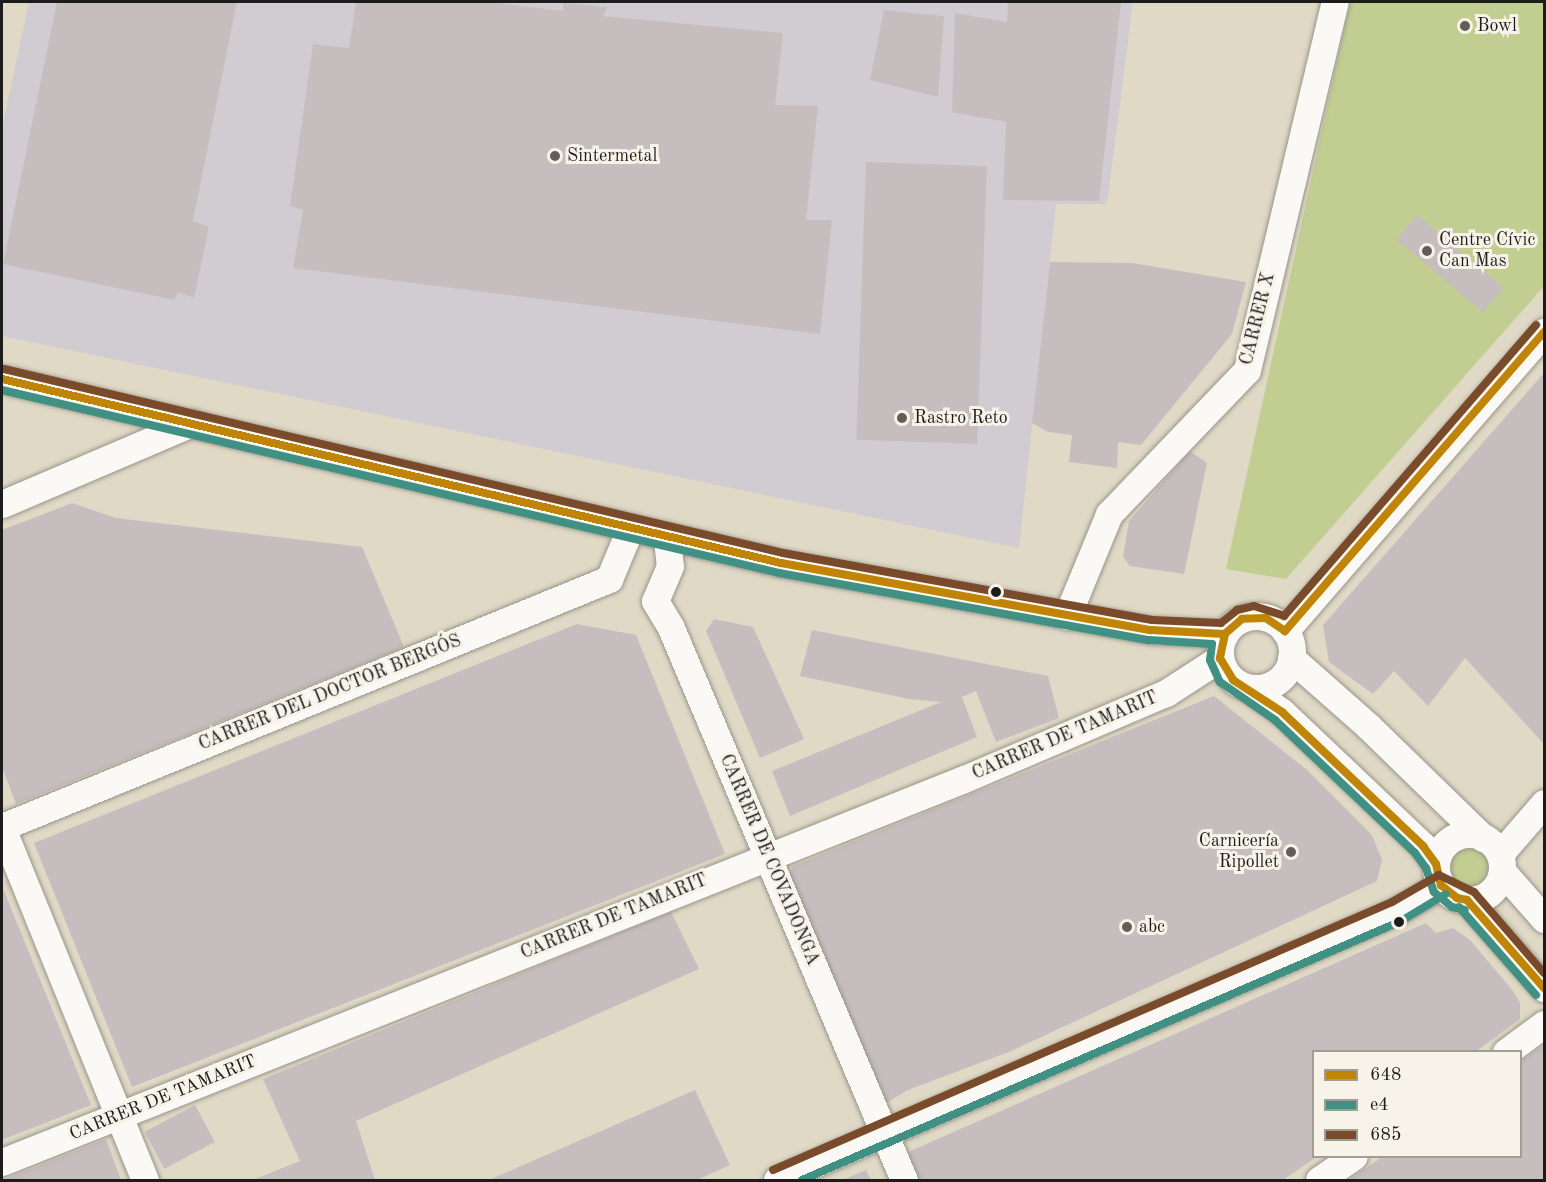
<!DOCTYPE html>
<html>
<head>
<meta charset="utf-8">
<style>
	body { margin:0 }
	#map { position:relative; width:1546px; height:1182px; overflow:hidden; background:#e0d9c6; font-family:"Old Standard TT",serif }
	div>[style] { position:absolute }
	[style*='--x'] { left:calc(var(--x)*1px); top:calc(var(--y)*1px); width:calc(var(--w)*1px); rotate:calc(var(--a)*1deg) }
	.industrial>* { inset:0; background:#d0ccd2 }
	.green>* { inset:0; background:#c2cd92 }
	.round { border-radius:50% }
	.building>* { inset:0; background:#c6bebe; transform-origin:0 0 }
	.roads { filter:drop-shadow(0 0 2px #99958a) drop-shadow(0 0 2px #99958a) }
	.street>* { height:27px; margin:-13.5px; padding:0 13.5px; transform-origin:13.5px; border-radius:13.5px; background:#faf9f6 }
	.street>.ring { margin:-13.5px; padding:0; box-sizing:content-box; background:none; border:27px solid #faf9f6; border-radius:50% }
	.bus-1>* { height:8px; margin:-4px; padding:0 4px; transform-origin:4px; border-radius:4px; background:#c08407 }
	.bus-2>* { height:8px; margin:-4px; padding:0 4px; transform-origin:4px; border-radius:4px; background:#409183 }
	.bus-3>* { height:8px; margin:-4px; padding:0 4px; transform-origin:4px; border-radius:4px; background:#7a4b2a }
	.dots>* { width:16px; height:16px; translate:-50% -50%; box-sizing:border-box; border:3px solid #f7f3e8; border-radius:50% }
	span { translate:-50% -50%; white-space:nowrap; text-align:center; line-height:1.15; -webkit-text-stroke:6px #f7f3e8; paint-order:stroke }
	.poi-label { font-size:18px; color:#1c1c1c }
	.left { translate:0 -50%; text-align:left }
	.right { translate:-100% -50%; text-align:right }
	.street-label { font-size:18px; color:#1c1c1c }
	.frame { position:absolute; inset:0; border:3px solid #1c1c1c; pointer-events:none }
	.legend { position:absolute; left:1312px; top:1050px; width:210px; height:108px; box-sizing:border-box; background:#f7f3e8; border:2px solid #9f9d96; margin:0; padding:8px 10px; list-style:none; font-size:18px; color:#1c1c1c }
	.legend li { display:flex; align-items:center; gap:12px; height:30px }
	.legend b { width:30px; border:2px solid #9f9d96 }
</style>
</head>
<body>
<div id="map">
	<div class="industrial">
		<div style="clip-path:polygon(29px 2px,1133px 2px,1107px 204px,1056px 204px,1019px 548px,2px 336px,2px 128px)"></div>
	</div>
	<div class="green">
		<div style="clip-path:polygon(1350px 2px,1544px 2px,1544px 286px,1286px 579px,1226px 569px)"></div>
		<div class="round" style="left:1446px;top:845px;width:44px;height:44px"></div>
	</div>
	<div class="building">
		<div style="clip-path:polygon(57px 2px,237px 2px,193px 221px,209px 227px,194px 298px,178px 292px,174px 300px,3px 264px)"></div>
		<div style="clip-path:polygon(356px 2px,491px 2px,563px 11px,563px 3px,607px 7px,603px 16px,783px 33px,775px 105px,818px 106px,806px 220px,832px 220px,820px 334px,293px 268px,303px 210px,290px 206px,313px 44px,349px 48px)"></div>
		<div style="clip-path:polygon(1008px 2px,1121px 2px,1099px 201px,1003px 200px,1006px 122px,952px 112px,955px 13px,1007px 22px)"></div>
		<div style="clip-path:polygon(884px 10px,944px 16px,938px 97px,870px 80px)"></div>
		<div style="left:866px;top:162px;width:121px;height:278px;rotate:2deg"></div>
		<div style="left:1417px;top:215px;width:113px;height:32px;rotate:40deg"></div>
		<div style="clip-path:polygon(1050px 262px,1132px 263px,1246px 282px,1232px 334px,1141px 445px,1118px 442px,1117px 468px,1069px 462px,1072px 435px,1048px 432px,1032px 423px)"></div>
		<div style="clip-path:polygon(1544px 373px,1544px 744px,1465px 658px,1428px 706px,1394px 671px,1373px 694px,1329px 662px,1323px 625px)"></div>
		<div style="clip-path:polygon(1190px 451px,1207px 463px,1184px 574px,1130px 566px,1123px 557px,1129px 521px)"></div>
		<div style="clip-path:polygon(72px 503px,116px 518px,362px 547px,404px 647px,16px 804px,2px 767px,2px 530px)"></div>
		<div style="clip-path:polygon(714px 619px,753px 627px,804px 739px,760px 758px,706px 631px)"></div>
		<div style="clip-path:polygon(577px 624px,636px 635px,725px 854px,132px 1087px,34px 843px)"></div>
		<div style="clip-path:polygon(812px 630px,1048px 676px,1059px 718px,996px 742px,976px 691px,962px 697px,977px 737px,790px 816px,772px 771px,941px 702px,909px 699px,800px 676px)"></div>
		<div style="clip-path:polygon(1214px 696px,1307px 770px,1372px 835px,1382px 860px,1377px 881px,1011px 1051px,908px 1090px,886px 1103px,786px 879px,793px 866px)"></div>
		<div style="clip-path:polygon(2px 886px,91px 1105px,2px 1140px)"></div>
		<div style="clip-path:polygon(671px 912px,699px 969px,356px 1121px,375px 1180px,253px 1180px,300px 1161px,263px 1079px)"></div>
		<div style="clip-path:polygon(1426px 923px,1436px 933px,1453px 928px,1470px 940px,1513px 991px,1520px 1003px,1520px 1019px,1475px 1052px,1314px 1052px,1314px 1156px,1318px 1156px,1283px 1180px,917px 1180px,906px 1153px)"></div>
		<div style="clip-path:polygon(1544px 1045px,1544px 1180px,1349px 1180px,1383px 1156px,1520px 1156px,1520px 1062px)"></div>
		<div style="clip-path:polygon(695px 1090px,730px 1165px,697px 1180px,489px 1180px)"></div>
		<div style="left:195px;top:1105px;width:42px;height:57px;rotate:62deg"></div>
		<div style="clip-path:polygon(106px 1139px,121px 1180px,3px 1180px)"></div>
		<div style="clip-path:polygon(866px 1170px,871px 1180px,843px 1180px)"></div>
	</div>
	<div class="roads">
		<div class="street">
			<div style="--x:2;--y:379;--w:800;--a:13.29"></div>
			<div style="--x:781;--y:563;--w:376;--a:10.3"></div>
			<div style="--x:1151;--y:630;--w:74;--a:3.1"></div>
			<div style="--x:2;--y:504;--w:207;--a:-23.1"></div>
			<div style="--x:667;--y:539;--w:27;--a:84"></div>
			<div style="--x:670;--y:566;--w:38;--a:113"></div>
			<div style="--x:655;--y:601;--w:31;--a:59"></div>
			<div style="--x:671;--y:628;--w:599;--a:67.12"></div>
			<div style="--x:1067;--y:616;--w:110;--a:-67.6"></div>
			<div style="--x:1109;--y:514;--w:199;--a:-46.2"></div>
			<div style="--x:1247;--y:370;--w:378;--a:-76.6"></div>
			<div class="ring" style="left:1220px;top:616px;width:45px;height:45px"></div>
			<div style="--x:1285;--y:631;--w:396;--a:-49.1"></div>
			<div style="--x:1291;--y:658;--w:103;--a:41.4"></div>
			<div style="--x:1368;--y:726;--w:161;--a:44.2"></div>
			<div style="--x:1248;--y:688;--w:42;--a:35.2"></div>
			<div style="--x:1282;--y:712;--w:195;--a:43.5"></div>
			<div style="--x:1423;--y:846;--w:22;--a:54"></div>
			<div style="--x:2;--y:827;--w:656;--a:-22.22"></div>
			<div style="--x:609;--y:579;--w:54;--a:-67.2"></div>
			<div style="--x:2;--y:828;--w:380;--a:67.9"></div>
			<div class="ring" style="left:1436px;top:834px;width:39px;height:39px"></div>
			<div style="--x:1500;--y:854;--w:67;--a:-49.2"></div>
			<div style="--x:1502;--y:871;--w:64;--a:48.8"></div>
			<div style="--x:1467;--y:900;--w:117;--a:48.8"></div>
			<div style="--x:1506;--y:1052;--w:47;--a:-36.4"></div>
			<div style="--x:2;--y:1162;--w:1035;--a:-21.71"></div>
			<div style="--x:964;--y:779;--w:220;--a:-23.1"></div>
			<div style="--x:1166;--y:693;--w:64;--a:-32.9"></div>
			<div style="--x:777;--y:1180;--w:676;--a:-23.45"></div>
			<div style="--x:1397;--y:911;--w:51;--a:-30.6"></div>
			<div style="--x:1319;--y:1180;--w:42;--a:-34.4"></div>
		</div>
	</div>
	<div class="bus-1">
		<div style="--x:1544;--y:332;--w:396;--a:130.9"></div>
		<div style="--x:1285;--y:631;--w:23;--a:-146"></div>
		<div style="--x:1266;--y:618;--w:24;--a:178"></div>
		<div style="--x:1242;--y:619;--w:23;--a:139"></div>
		<div style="--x:1225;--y:634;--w:25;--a:102"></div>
		<div style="--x:1220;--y:658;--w:26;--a:59"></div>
		<div style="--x:1233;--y:680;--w:59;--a:33.1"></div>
		<div style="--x:1282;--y:712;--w:195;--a:43.5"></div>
		<div style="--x:1423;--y:846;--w:22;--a:54"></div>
		<div style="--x:1436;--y:864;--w:22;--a:77"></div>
		<div style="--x:1441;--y:885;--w:21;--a:39"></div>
		<div style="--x:1457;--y:898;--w:10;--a:11"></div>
		<div style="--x:1467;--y:900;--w:117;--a:48.8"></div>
		<div style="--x:2;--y:379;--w:800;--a:13.29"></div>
		<div style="--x:781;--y:563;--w:376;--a:10.3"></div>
		<div style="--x:1151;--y:630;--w:74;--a:3.1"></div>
	</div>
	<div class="bus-2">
		<div style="--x:2;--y:390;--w:798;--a:13.25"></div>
		<div style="--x:779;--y:573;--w:376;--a:10.3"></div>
		<div style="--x:1149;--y:640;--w:63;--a:3.6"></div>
		<div style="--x:1212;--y:644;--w:16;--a:97"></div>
		<div style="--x:1210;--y:660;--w:24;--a:66"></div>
		<div style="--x:1220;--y:682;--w:67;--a:34.6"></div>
		<div style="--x:1275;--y:720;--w:193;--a:43.5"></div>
		<div style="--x:1415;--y:853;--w:19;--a:54"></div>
		<div style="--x:1426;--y:868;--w:25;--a:72"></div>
		<div style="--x:1434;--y:892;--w:23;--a:40"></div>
		<div style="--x:1452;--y:907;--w:13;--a:13"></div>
		<div style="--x:1459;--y:907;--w:117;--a:48.8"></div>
		<div style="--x:802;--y:1180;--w:653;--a:-23.38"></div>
		<div style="--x:1401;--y:921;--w:52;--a:-31"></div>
	</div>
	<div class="bus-3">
		<div style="--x:4;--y:369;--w:800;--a:13.29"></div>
		<div style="--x:783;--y:553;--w:375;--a:10.3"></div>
		<div style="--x:1152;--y:620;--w:69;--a:2.5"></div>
		<div style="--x:1221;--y:623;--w:21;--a:-39"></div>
		<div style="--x:1237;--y:610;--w:17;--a:-13"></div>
		<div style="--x:1254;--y:606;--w:32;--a:18"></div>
		<div style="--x:1284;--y:616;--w:385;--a:-49.1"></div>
		<div style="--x:773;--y:1170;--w:675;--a:-23.41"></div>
		<div style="--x:1392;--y:902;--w:54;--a:-29.9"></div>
		<div style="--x:1439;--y:875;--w:39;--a:26"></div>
		<div style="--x:1474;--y:892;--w:107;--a:49.2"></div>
	</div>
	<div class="dots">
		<div style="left:1465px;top:26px;background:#615e58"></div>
		<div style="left:555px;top:156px;background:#615e58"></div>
		<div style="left:1427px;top:251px;background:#615e58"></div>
		<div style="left:902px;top:418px;background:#615e58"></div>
		<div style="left:996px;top:592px;background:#1c1c1c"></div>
		<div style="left:1291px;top:852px;background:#615e58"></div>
		<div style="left:1399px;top:922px;background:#1c1c1c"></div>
		<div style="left:1127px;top:927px;background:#615e58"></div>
	</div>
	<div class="poi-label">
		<span class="left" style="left:1477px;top:26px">Bowl</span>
		<span class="left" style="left:567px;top:156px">Sintermetal</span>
		<span class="left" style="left:1439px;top:251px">Centre Cívic<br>Can Mas</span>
		<span class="left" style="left:914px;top:418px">Rastro Reto</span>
		<span class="right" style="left:1279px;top:852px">Carnicería<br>Ripollet</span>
		<span class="left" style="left:1139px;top:927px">abc</span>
	</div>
	<div class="street-label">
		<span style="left:1258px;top:319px;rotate:-76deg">CARRER X</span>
		<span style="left:330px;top:693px;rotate:-22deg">CARRER DEL DOCTOR BERGÓS</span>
		<span style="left:1065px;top:736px;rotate:-23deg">CARRER DE TAMARIT</span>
		<span style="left:769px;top:860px;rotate:67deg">CARRER DE COVADONGA</span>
		<span style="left:614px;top:917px;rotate:-22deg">CARRER DE TAMARIT</span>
		<span style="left:163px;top:1098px;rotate:-22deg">CARRER DE TAMARIT</span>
	</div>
	<div class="frame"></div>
	<ul class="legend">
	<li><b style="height:8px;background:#c08407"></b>648</li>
	<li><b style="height:8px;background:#409183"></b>e4</li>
	<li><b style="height:8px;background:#7a4b2a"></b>685</li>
	</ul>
</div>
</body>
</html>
